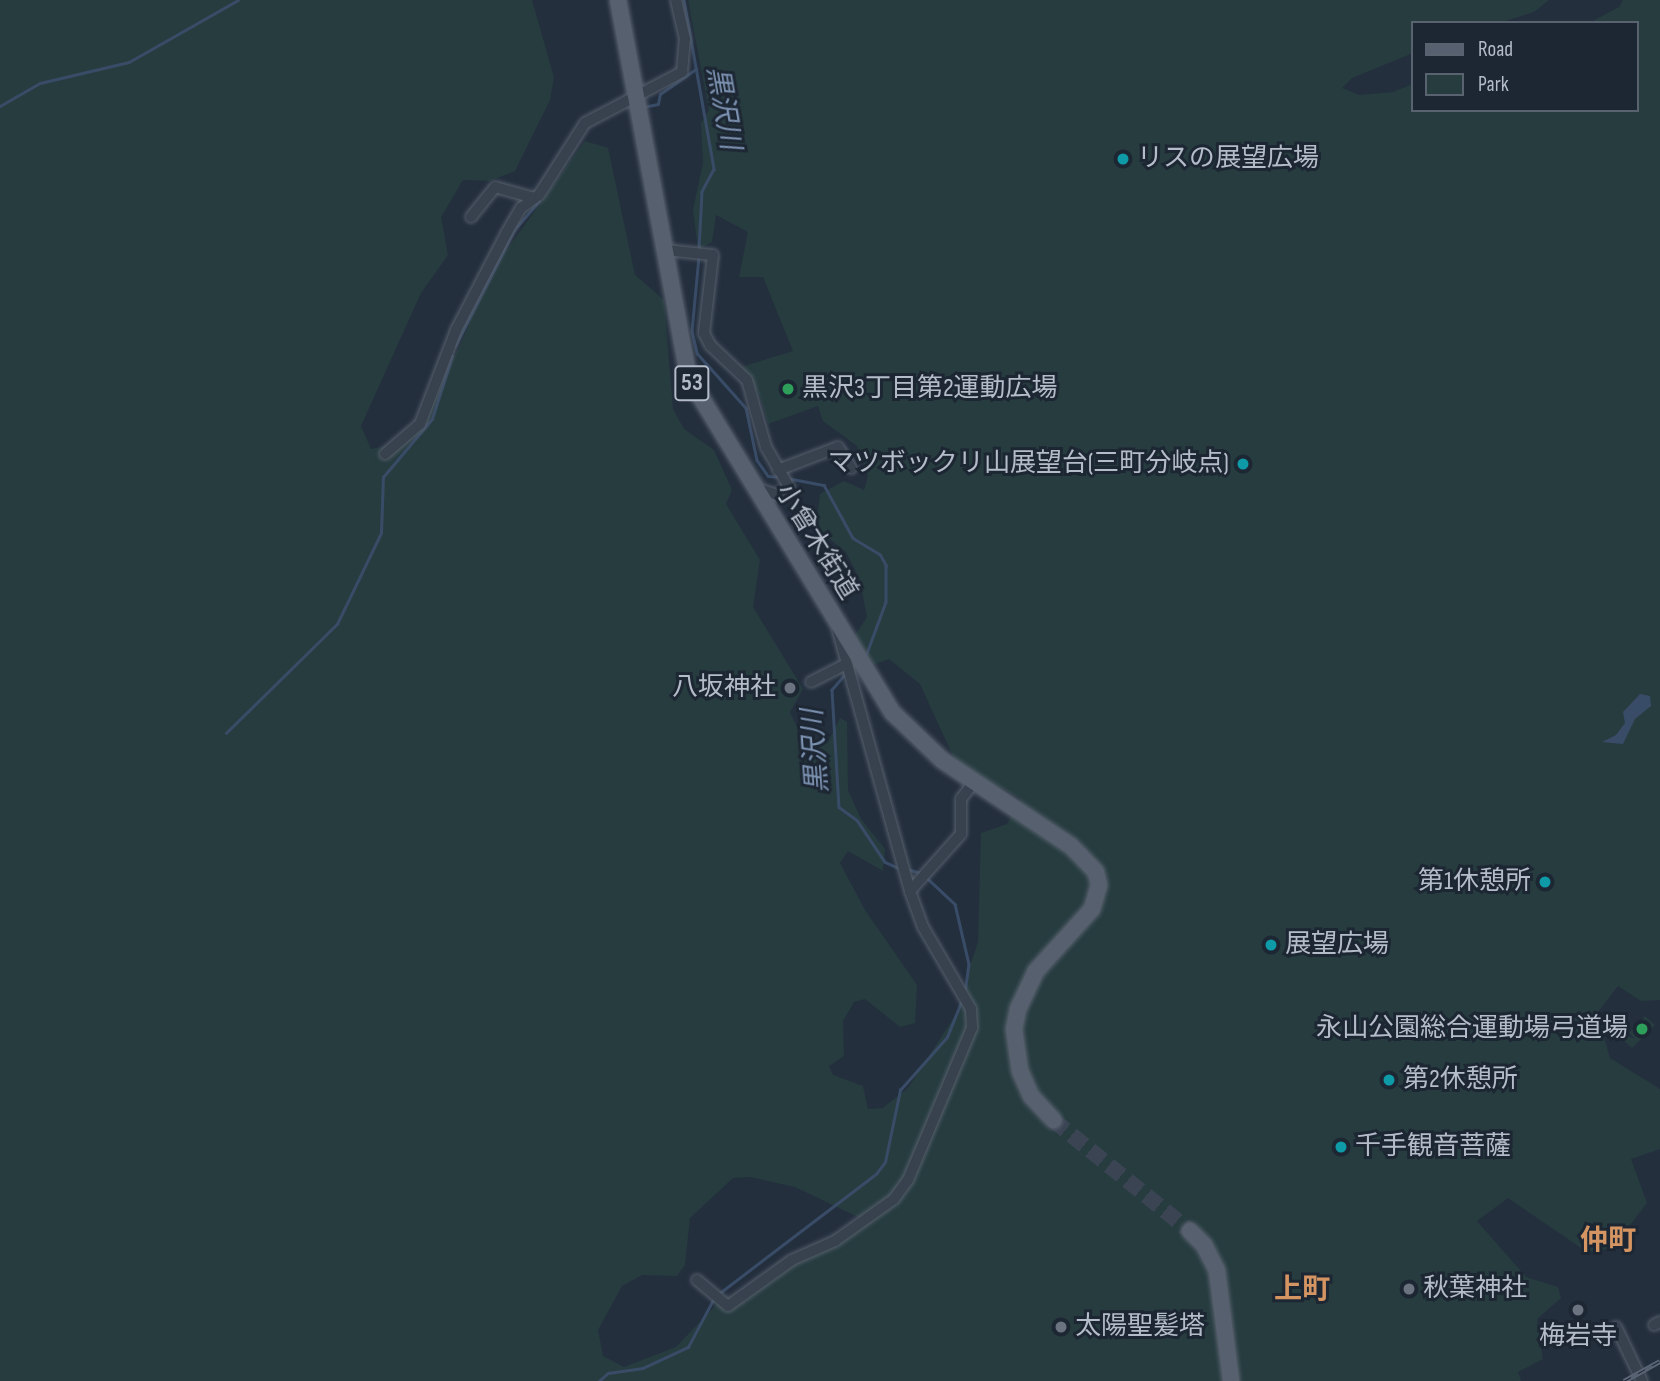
<!DOCTYPE html>
<html>
<head>
<meta charset="utf-8">
<style>
	body { margin:0 }
	#map { position:relative; width:1660px; height:1381px; overflow:hidden; background:#242f3e; font-family:"Sofia Sans Condensed","Noto Sans JP",sans-serif }
	div>[style] { position:absolute }
	[style*='--x'] { left:calc(var(--x)*1px); top:calc(var(--y)*1px); width:calc(var(--w)*1px); rotate:calc(var(--a)*1deg) }
	.green>* { inset:0; background:#263c3f }
	.water>* { inset:0; background:#394c67 }
	.stream>* { height:2.5px; margin:-1.25px; padding:0 1.25px; transform-origin:1.25px; border-radius:1.25px; background:#394c67 }
	.primary-tunnel>* { height:16px; margin-top:-8px; transform-origin:0; background:repeating-linear-gradient(90deg,#3a4453 0 16px,transparent 0 24px) }
	.roads { filter:drop-shadow(0 0 2px #565f6c) drop-shadow(0 0 2px #565f6c) }
	.street>* { height:10px; margin:-5px; padding:0 5px; transform-origin:5px; border-radius:5px; background:#38414e }
	.primary>* { height:16px; margin:-8px; padding:0 8px; transform-origin:8px; border-radius:8px; background:#56606e }
	.rail>* { height:5px; margin-top:-2.5px; transform-origin:0; background:repeating-linear-gradient(90deg,#1d2633 0 8px,#5a6575 0 16px); box-sizing:border-box; border-block:2px solid #5a6575 }
	.dots>* { width:19px; height:19px; translate:-50% -50%; box-sizing:border-box; border:4px solid #1d2633; border-radius:50% }
	span { translate:-50% -50%; white-space:nowrap; text-align:center; line-height:1.15; -webkit-text-stroke:6px #1d2633; paint-order:stroke }
	.shield-label span { padding:2px 5px; background:#1d2633; border:2px solid; border-radius:5px; -webkit-text-stroke-width:0 }
	.shield-label { font-size:24px; color:#b4bcc9; font-weight:700 }
	.poi-label { font-size:26px; color:#b4bcc9 }
	.left { translate:0 -50%; text-align:left }
	.right { translate:-100% -50%; text-align:right }
	.street-label { font-size:26px; color:#b4bcc9 }
	.water-label { font-size:28px; color:#7c92b1; font-style:italic }
	.neighbourhood-label { font-size:28px; color:#d59563; font-weight:700 }
	.legend { position:absolute; left:1411px; top:21px; width:228px; height:91px; box-sizing:border-box; background:#1d2633; border:2px solid #59626f; margin:0; padding:9px 12px; list-style:none; font-size:21px; color:#b4bcc9 }
	.legend li { display:flex; align-items:center; gap:14px; height:35px }
	.legend b { width:35px; border:2px solid #59626f }
</style>
</head>
<body>
<div id="map">
	<div class="green">
		<div style="clip-path:polygon(evenodd,0 0,532px 0,554px 77px,550px 100px,515px 171px,490px 181px,463px 180px,441px 217px,448px 255px,421px 293px,361px 426px,371px 449px,407px 442px,460px 346px,490px 273px,585px 141px,608px 148px,635px 275px,664px 300px,673px 409px,684px 429px,714px 450px,732px 490px,726px 504px,760px 560px,753px 607px,803px 689px,790px 712px,809px 754px,828px 742px,840px 718px,847px 722px,848px 790px,861px 819px,885px 849px,883px 871px,848px 851px,840px 863px,865px 910px,917px 985px,915px 1023px,900px 1027px,865px 999px,854px 1002px,843px 1021px,844px 1056px,829px 1066px,833px 1075px,863px 1086px,868px 1109px,883px 1108px,908px 1088px,966px 999px,966px 978px,978px 942px,981px 833px,1007px 824px,1020px 798px,957px 765px,920px 684px,889px 659px,873px 665px,854px 637px,867px 617px,860px 580px,846px 552px,816px 528px,820px 494px,844px 481px,864px 490px,868px 476px,857px 446px,823px 421px,818px 406px,768px 424px,760px 396px,741px 367px,793px 351px,763px 277px,739px 277px,748px 232px,716px 215px,712px 242px,698px 249px,693px 210px,703px 163px,701px 123px,709px 110px,688px 0,1549px 0,1534px 12px,1499px 23px,1413px 23px,1413px 53px,1352px 78px,1342px 88px,1359px 95px,1393px 92px,1413px 84px,1413px 110px,1637px 110px,1637px 23px,1589px 23px,1619px 7px,1623px 0,1660px 0,1660px 1000px,1641px 1001px,1618px 986px,1597px 1013px,1610px 1058px,1660px 1089px,1660px 1149px,1631px 1159px,1647px 1203px,1612px 1248px,1587px 1252px,1508px 1198px,1477px 1221px,1526px 1277px,1558px 1287px,1561px 1298px,1537px 1319px,1543px 1359px,1518px 1372px,1521px 1381px,0 1381px,0 0,750px 1177px,795px 1187px,858px 1217px,837px 1244px,794px 1256px,746px 1301px,717px 1304px,676px 1347px,624px 1367px,603px 1356px,598px 1330px,622px 1286px,642px 1275px,677px 1276px,685px 1265px,690px 1218px,733px 1178px,750px 1177px)"></div>
		<div style="clip-path:polygon(1645px 1016px,1655px 1025px,1632px 1048px,1624px 1041px,1628px 1036px,1635px 1039px,1629px 1033px)"></div>
	</div>
	<div class="water">
		<div style="clip-path:polygon(1640px 694px,1650px 696px,1651px 706px,1635px 719px,1623px 744px,1602px 742px,1616px 735px,1625px 723px,1623px 712px)"></div>
	</div>
	<div class="stream">
		<div style="--x:684;--y:0;--w:172;--a:79.9"></div>
		<div style="--x:714;--y:169;--w:26;--a:118"></div>
		<div style="--x:702;--y:192;--w:58;--a:93"></div>
		<div style="--x:0;--y:106;--w:46;--a:-29.9"></div>
		<div style="--x:40;--y:83;--w:91;--a:-13.3"></div>
		<div style="--x:129;--y:62;--w:125;--a:-29.6"></div>
		<div style="--x:643;--y:107;--w:15;--a:-11"></div>
		<div style="--x:658;--y:104;--w:10;--a:-79"></div>
		<div style="--x:660;--y:94;--w:44;--a:-34.8"></div>
		<div style="--x:699;--y:257;--w:74;--a:95.4"></div>
		<div style="--x:692;--y:331;--w:23;--a:77"></div>
		<div style="--x:697;--y:353;--w:74;--a:48.3"></div>
		<div style="--x:746;--y:408;--w:53;--a:78.1"></div>
		<div style="--x:757;--y:460;--w:19;--a:55"></div>
		<div style="--x:768;--y:476;--w:13;--a:4"></div>
		<div style="--x:455;--y:346;--w:130;--a:-63"></div>
		<div style="--x:514;--y:230;--w:38;--a:-49"></div>
		<div style="--x:787;--y:478;--w:38;--a:11"></div>
		<div style="--x:824;--y:485;--w:60;--a:61.3"></div>
		<div style="--x:853;--y:538;--w:31;--a:31"></div>
		<div style="--x:880;--y:554;--w:13;--a:61"></div>
		<div style="--x:886;--y:565;--w:37;--a:90"></div>
		<div style="--x:886;--y:602;--w:58;--a:110.3"></div>
		<div style="--x:845;--y:675;--w:20;--a:131"></div>
		<div style="--x:832;--y:690;--w:117;--a:86.6"></div>
		<div style="--x:839;--y:807;--w:22;--a:36"></div>
		<div style="--x:857;--y:820;--w:50;--a:56.3"></div>
		<div style="--x:885;--y:862;--w:17;--a:24"></div>
		<div style="--x:226;--y:733;--w:156;--a:-44.5"></div>
		<div style="--x:337;--y:624;--w:101;--a:-64.2"></div>
		<div style="--x:381;--y:533;--w:56;--a:-88"></div>
		<div style="--x:383;--y:477;--w:76;--a:-49.8"></div>
		<div style="--x:432;--y:419;--w:66;--a:-72.4"></div>
		<div style="--x:907;--y:869;--w:15;--a:16"></div>
		<div style="--x:926;--y:877;--w:40;--a:43"></div>
		<div style="--x:955;--y:904;--w:62;--a:76.9"></div>
		<div style="--x:969;--y:964;--w:27;--a:98"></div>
		<div style="--x:717;--y:1295;--w:200;--a:-37.3"></div>
		<div style="--x:876;--y:1174;--w:15;--a:-53"></div>
		<div style="--x:885;--y:1162;--w:74;--a:-78.2"></div>
		<div style="--x:900;--y:1090;--w:71;--a:-48.4"></div>
		<div style="--x:947;--y:1037;--w:40;--a:-68"></div>
		<div style="--x:599;--y:1381;--w:12;--a:-42"></div>
		<div style="--x:608;--y:1373;--w:35;--a:-8"></div>
		<div style="--x:643;--y:1368;--w:50;--a:-25"></div>
		<div style="--x:688;--y:1347;--w:53;--a:-62"></div>
	</div>
	<div class="primary-tunnel">
		<div style="--x:1053;--y:1120;--w:176;--a:39"></div>
	</div>
	<div class="roads">
		<div class="street">
			<div style="--x:471;--y:217;--w:38;--a:-51"></div>
			<div style="--x:495;--y:187;--w:41;--a:15.8"></div>
			<div style="--x:666;--y:250;--w:47;--a:6.1"></div>
			<div style="--x:713;--y:255;--w:79;--a:96.6"></div>
			<div style="--x:704;--y:333;--w:13;--a:63"></div>
			<div style="--x:710;--y:345;--w:51;--a:43.4"></div>
			<div style="--x:747;--y:380;--w:70;--a:74.2"></div>
			<div style="--x:766;--y:447;--w:46;--a:60.1"></div>
			<div style="--x:789;--y:487;--w:14;--a:144"></div>
			<div style="--x:778;--y:495;--w:24;--a:-163"></div>
			<div style="--x:385;--y:454;--w:46;--a:-40.6"></div>
			<div style="--x:420;--y:424;--w:101;--a:-69"></div>
			<div style="--x:456;--y:330;--w:110;--a:-62.5"></div>
			<div style="--x:507;--y:232;--w:28;--a:-60"></div>
			<div style="--x:521;--y:208;--w:22;--a:-36"></div>
			<div style="--x:539;--y:195;--w:85;--a:-57.4"></div>
			<div style="--x:585;--y:123;--w:110;--a:-27.7"></div>
			<div style="--x:682;--y:72;--w:33;--a:-85"></div>
			<div style="--x:685;--y:39;--w:40;--a:-103"></div>
			<div style="--x:778;--y:470;--w:64;--a:-21"></div>
			<div style="--x:838;--y:447;--w:25;--a:58"></div>
			<div style="--x:811;--y:682;--w:39;--a:-27"></div>
			<div style="--x:910;--y:891;--w:76;--a:-48.2"></div>
			<div style="--x:961;--y:834;--w:35;--a:-90"></div>
			<div style="--x:961;--y:799;--w:21;--a:-53"></div>
			<div style="--x:697;--y:1280;--w:40;--a:40"></div>
			<div style="--x:728;--y:1306;--w:79;--a:-35.7"></div>
			<div style="--x:792;--y:1260;--w:47;--a:-23.8"></div>
			<div style="--x:835;--y:1241;--w:72;--a:-35.4"></div>
			<div style="--x:894;--y:1199;--w:24;--a:-54"></div>
			<div style="--x:908;--y:1180;--w:165;--a:-67.2"></div>
			<div style="--x:972;--y:1028;--w:19;--a:-93"></div>
			<div style="--x:971;--y:1009;--w:95;--a:-120.3"></div>
			<div style="--x:923;--y:927;--w:38;--a:-110"></div>
			<div style="--x:910;--y:891;--w:274;--a:-105.5"></div>
			<div style="--x:1654;--y:1325;--w:7;--a:-27"></div>
			<div style="--x:1616;--y:1327;--w:60;--a:64.3"></div>
		</div>
		<div class="primary">
			<div style="--x:618;--y:0;--w:385;--a:79.4"></div>
			<div style="--x:689;--y:378;--w:392;--a:58.7"></div>
			<div style="--x:893;--y:713;--w:68;--a:43.8"></div>
			<div style="--x:942;--y:760;--w:155;--a:33.7"></div>
			<div style="--x:1071;--y:846;--w:36;--a:46"></div>
			<div style="--x:1096;--y:872;--w:13;--a:77"></div>
			<div style="--x:1099;--y:885;--w:25;--a:106"></div>
			<div style="--x:1092;--y:909;--w:84;--a:132.1"></div>
			<div style="--x:1036;--y:971;--w:42;--a:115.3"></div>
			<div style="--x:1018;--y:1009;--w:20;--a:101"></div>
			<div style="--x:1014;--y:1029;--w:42;--a:81.9"></div>
			<div style="--x:1020;--y:1071;--w:27;--a:66"></div>
			<div style="--x:1031;--y:1096;--w:33;--a:47"></div>
			<div style="--x:1190;--y:1231;--w:20;--a:45"></div>
			<div style="--x:1204;--y:1245;--w:29;--a:63"></div>
			<div style="--x:1217;--y:1271;--w:111;--a:82.7"></div>
		</div>
	</div>
	<div class="rail">
		<div style="--x:1624;--y:1381;--w:41;--a:-29.1"></div>
	</div>
	<div class="dots">
		<div style="left:1123px;top:159px;background:#0f9aa8"></div>
		<div style="left:788px;top:389px;background:#2e9e5b"></div>
		<div style="left:1243px;top:464px;background:#0f9aa8"></div>
		<div style="left:790px;top:688px;background:#6b7280"></div>
		<div style="left:1545px;top:882px;background:#0f9aa8"></div>
		<div style="left:1271px;top:945px;background:#0f9aa8"></div>
		<div style="left:1642px;top:1029px;background:#2e9e5b"></div>
		<div style="left:1389px;top:1080px;background:#0f9aa8"></div>
		<div style="left:1341px;top:1147px;background:#0f9aa8"></div>
		<div style="left:1409px;top:1289px;background:#6b7280"></div>
		<div style="left:1578px;top:1310px;background:#6b7280"></div>
		<div style="left:1061px;top:1327px;background:#6b7280"></div>
	</div>
	<div class="shield-label">
		<span style="left:692px;top:383px">53</span>
	</div>
	<div class="poi-label">
		<span class="left" style="left:1137px;top:159px">リスの展望広場</span>
		<span class="left" style="left:802px;top:389px">黒沢3丁目第2運動広場</span>
		<span class="right" style="left:1229px;top:464px">マツボックリ山展望台(三町分岐点)</span>
		<span class="right" style="left:776px;top:688px">八坂神社</span>
		<span class="right" style="left:1531px;top:882px">第1休憩所</span>
		<span class="left" style="left:1285px;top:945px">展望広場</span>
		<span class="right" style="left:1628px;top:1029px">永山公園総合運動場弓道場</span>
		<span class="left" style="left:1403px;top:1080px">第2休憩所</span>
		<span class="left" style="left:1355px;top:1147px">千手観音菩薩</span>
		<span class="left" style="left:1423px;top:1289px">秋葉神社</span>
		<span class="left" style="left:1075px;top:1327px">太陽聖髪塔</span>
		<span style="left:1578px;top:1337px">梅岩寺</span>
	</div>
	<div class="street-label">
		<span style="left:816px;top:542px;rotate:58deg">小曾木街道</span>
	</div>
	<div class="water-label">
		<span style="left:723px;top:108px;rotate:80deg">黒沢川</span>
		<span style="left:816px;top:751px;rotate:-94deg">黒沢川</span>
	</div>
	<div class="neighbourhood-label">
		<span style="left:1608px;top:1241px">仲町</span>
		<span style="left:1302px;top:1290px">上町</span>
	</div>
	<ul class="legend">
	<li><b style="height:9px;background:#56606e"></b>Road</li>
	<li><b style="height:19px;background:#263c3f"></b>Park</li>
	</ul>
</div>
</body>
</html>
